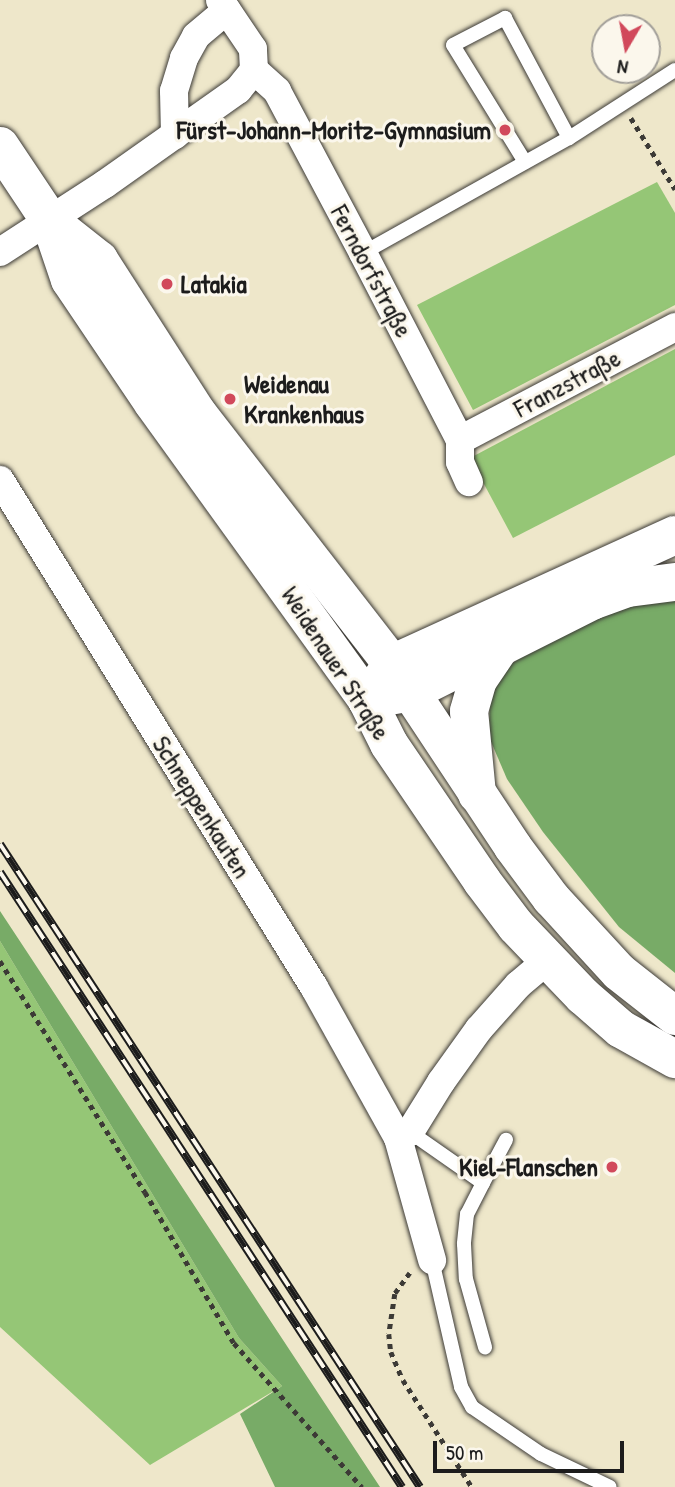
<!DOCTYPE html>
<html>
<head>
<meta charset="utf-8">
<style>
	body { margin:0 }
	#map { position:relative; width:675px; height:1487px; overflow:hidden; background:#eee7ca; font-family:"Patrick Hand",sans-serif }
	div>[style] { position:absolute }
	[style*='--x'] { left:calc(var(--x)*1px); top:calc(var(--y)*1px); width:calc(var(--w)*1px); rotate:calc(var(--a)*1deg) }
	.green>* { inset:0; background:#95c676 }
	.forest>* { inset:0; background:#78ab67 }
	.path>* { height:4.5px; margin-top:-2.25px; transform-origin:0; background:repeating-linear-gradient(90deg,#3c3a36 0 5px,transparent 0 10px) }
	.roads { filter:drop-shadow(0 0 2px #3c3a36) drop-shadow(0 0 2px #3c3a36) }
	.service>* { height:14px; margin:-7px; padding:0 7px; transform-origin:7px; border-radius:7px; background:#fff }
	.minor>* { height:28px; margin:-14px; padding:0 14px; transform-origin:14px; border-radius:14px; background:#fff }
	.secondary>* { height:38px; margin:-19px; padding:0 19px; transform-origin:19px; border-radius:19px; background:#fff }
	.trunk>* { height:38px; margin:-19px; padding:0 19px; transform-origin:19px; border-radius:19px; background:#fff }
	.rail>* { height:8px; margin-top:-4px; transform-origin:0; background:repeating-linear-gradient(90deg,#fbf7ec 0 16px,#1c1c1c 0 32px); box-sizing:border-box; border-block:2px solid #1c1c1c }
	.dots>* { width:19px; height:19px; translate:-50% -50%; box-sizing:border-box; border:4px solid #fbf7ec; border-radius:50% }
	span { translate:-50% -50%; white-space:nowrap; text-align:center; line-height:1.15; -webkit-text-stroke:6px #fbf7ec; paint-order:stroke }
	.poi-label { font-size:26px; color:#1c1c1c; font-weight:700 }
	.right { translate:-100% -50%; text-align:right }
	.left { translate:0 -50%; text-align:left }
	.street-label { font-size:26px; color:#1c1c1c }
	.north { position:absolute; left:591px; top:14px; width:70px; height:70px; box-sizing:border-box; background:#fbf7ec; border:2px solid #a29f99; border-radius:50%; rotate:190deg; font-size:19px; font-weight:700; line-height:28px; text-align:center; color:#1c1c1c }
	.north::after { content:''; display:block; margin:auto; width:24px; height:32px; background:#d1495b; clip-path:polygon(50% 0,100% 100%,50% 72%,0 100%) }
	.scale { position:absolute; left:433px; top:1441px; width:191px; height:32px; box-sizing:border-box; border:4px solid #1c1c1c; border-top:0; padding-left:9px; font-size:21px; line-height:24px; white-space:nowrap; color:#1c1c1c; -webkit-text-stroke:5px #fbf7ec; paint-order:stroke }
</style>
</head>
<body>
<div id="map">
	<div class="green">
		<div style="clip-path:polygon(657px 182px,675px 213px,675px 305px,473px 410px,417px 305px)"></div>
		<div style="clip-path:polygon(675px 349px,675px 455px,513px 538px,470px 458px)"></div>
		<div style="clip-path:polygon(0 941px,239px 1338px,282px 1386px,150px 1465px,0 1327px)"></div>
	</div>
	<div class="forest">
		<div style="clip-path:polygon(675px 598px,675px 973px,619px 927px,543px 832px,507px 779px,489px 737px,490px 697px,500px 671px,564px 630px,618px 607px)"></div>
		<div style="clip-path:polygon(0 911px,380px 1487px,275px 1487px,240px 1414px,282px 1386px,239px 1338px,0 941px)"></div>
	</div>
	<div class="path">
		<div style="--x:631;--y:118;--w:84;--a:58.2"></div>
		<div style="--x:0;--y:961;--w:273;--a:57.9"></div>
		<div style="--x:145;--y:1192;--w:175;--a:59.5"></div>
		<div style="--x:234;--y:1343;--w:193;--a:48.4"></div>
		<div style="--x:410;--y:1273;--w:26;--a:126"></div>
		<div style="--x:395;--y:1294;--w:40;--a:98.5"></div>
		<div style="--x:389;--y:1334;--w:18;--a:84"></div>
		<div style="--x:391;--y:1352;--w:30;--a:67"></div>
		<div style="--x:403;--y:1380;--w:127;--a:57.2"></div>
	</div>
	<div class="roads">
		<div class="service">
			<div style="--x:525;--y:162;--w:137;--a:-121.6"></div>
			<div style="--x:453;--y:45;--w:59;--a:-27.4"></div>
			<div style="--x:505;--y:18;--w:136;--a:61.9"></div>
			<div style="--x:363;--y:253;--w:236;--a:-29.2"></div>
			<div style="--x:569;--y:138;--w:126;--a:-32.7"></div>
			<div style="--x:410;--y:1132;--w:89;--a:34.9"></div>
			<div style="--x:483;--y:1183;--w:35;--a:117"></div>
			<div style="--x:467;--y:1214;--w:30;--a:96"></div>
			<div style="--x:464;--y:1244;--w:35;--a:87"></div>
			<div style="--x:466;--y:1279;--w:71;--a:74.4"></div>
			<div style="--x:483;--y:1183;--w:49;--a:-61.9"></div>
			<div style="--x:432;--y:1260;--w:130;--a:77.1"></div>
			<div style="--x:461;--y:1387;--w:23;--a:61"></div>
			<div style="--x:472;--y:1407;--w:83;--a:34.3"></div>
			<div style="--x:541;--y:1454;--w:76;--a:25.6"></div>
		</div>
		<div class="minor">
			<div style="--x:254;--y:70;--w:31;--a:42"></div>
			<div style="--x:277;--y:91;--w:183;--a:62"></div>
			<div style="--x:363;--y:253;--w:211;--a:62.6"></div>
			<div style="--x:460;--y:440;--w:22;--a:90"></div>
			<div style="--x:460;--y:462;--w:22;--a:66"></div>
			<div style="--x:175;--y:135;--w:44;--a:-91.3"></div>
			<div style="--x:174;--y:91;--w:34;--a:-73"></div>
			<div style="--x:184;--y:58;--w:25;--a:-61"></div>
			<div style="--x:196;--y:36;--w:40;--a:-40"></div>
			<div style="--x:0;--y:252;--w:125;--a:-32.9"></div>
			<div style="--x:105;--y:184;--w:163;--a:-35.3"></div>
			<div style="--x:238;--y:90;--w:26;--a:-51"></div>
			<div style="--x:254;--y:70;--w:21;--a:-93"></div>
			<div style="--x:253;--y:49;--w:59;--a:-124"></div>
			<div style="--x:460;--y:440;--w:243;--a:-27.7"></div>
			<div style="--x:0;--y:480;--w:596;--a:58.23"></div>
			<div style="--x:314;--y:987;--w:173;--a:60.9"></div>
			<div style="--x:398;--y:1138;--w:127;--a:74.4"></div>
			<div style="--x:398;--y:1138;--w:13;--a:-27"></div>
			<div style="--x:410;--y:1132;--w:59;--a:-58.2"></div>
			<div style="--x:441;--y:1082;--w:65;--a:-54.4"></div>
			<div style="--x:479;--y:1029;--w:59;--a:-48.4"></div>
			<div style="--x:518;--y:985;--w:38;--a:-40"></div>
		</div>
		<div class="secondary">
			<div style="--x:0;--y:146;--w:90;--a:56.3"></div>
			<div style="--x:50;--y:221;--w:62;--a:71.3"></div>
			<div style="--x:70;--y:280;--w:148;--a:56"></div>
			<div style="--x:153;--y:403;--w:366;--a:54.2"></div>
			<div style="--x:367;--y:700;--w:49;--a:63.4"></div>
			<div style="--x:389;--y:744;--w:166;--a:55.8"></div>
			<div style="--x:482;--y:881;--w:56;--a:52.9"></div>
			<div style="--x:516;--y:926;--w:97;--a:46.3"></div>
			<div style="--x:583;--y:996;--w:50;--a:41"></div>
			<div style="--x:621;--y:1029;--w:62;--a:29.1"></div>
			<div style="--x:50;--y:221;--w:63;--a:38.5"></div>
			<div style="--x:99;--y:260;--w:183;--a:57.3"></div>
			<div style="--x:198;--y:414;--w:316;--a:52.2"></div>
			<div style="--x:392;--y:664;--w:219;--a:56.5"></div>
			<div style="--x:513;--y:847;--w:64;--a:53.3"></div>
			<div style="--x:551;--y:898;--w:100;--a:47.4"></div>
			<div style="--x:619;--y:972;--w:71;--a:38.2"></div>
		</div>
		<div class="trunk">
			<div style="--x:367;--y:700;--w:44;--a:-55.2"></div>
			<div style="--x:392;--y:664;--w:311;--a:-24.5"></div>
			<div style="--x:367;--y:700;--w:45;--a:-10.3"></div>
			<div style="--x:411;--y:692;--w:203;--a:-26.7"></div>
			<div style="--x:592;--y:601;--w:38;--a:-20"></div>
			<div style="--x:628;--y:588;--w:47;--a:-7.3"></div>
			<div style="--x:477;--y:794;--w:83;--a:-95.5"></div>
			<div style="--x:469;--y:711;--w:32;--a:-74"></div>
			<div style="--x:478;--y:680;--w:41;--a:-55.9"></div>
		</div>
	</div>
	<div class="rail">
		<div style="--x:0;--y:844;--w:768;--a:56.85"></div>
		<div style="--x:0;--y:872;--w:735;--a:56.83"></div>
	</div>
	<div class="dots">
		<div style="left:505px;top:130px;background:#d1495b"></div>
		<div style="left:167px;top:284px;background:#d1495b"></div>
		<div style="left:230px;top:399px;background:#d1495b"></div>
		<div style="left:612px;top:1167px;background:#d1495b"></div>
	</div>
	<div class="poi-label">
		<span class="right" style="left:491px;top:130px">Fürst-Johann-Moritz-Gymnasium</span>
		<span class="left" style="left:181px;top:284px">Latakia</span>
		<span class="left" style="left:244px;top:399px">Weidenau<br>Krankenhaus</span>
		<span class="right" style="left:598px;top:1167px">Kiel-Flanschen</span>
	</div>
	<div class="street-label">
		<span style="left:372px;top:271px;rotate:62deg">Ferndorfstraße</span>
		<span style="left:567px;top:383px;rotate:-28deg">Franzstraße</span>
		<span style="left:336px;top:663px;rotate:57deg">Weidenauer Straße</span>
		<span style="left:202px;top:807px;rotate:58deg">Schneppenkauten</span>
	</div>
	<div class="north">N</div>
	<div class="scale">50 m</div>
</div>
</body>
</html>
